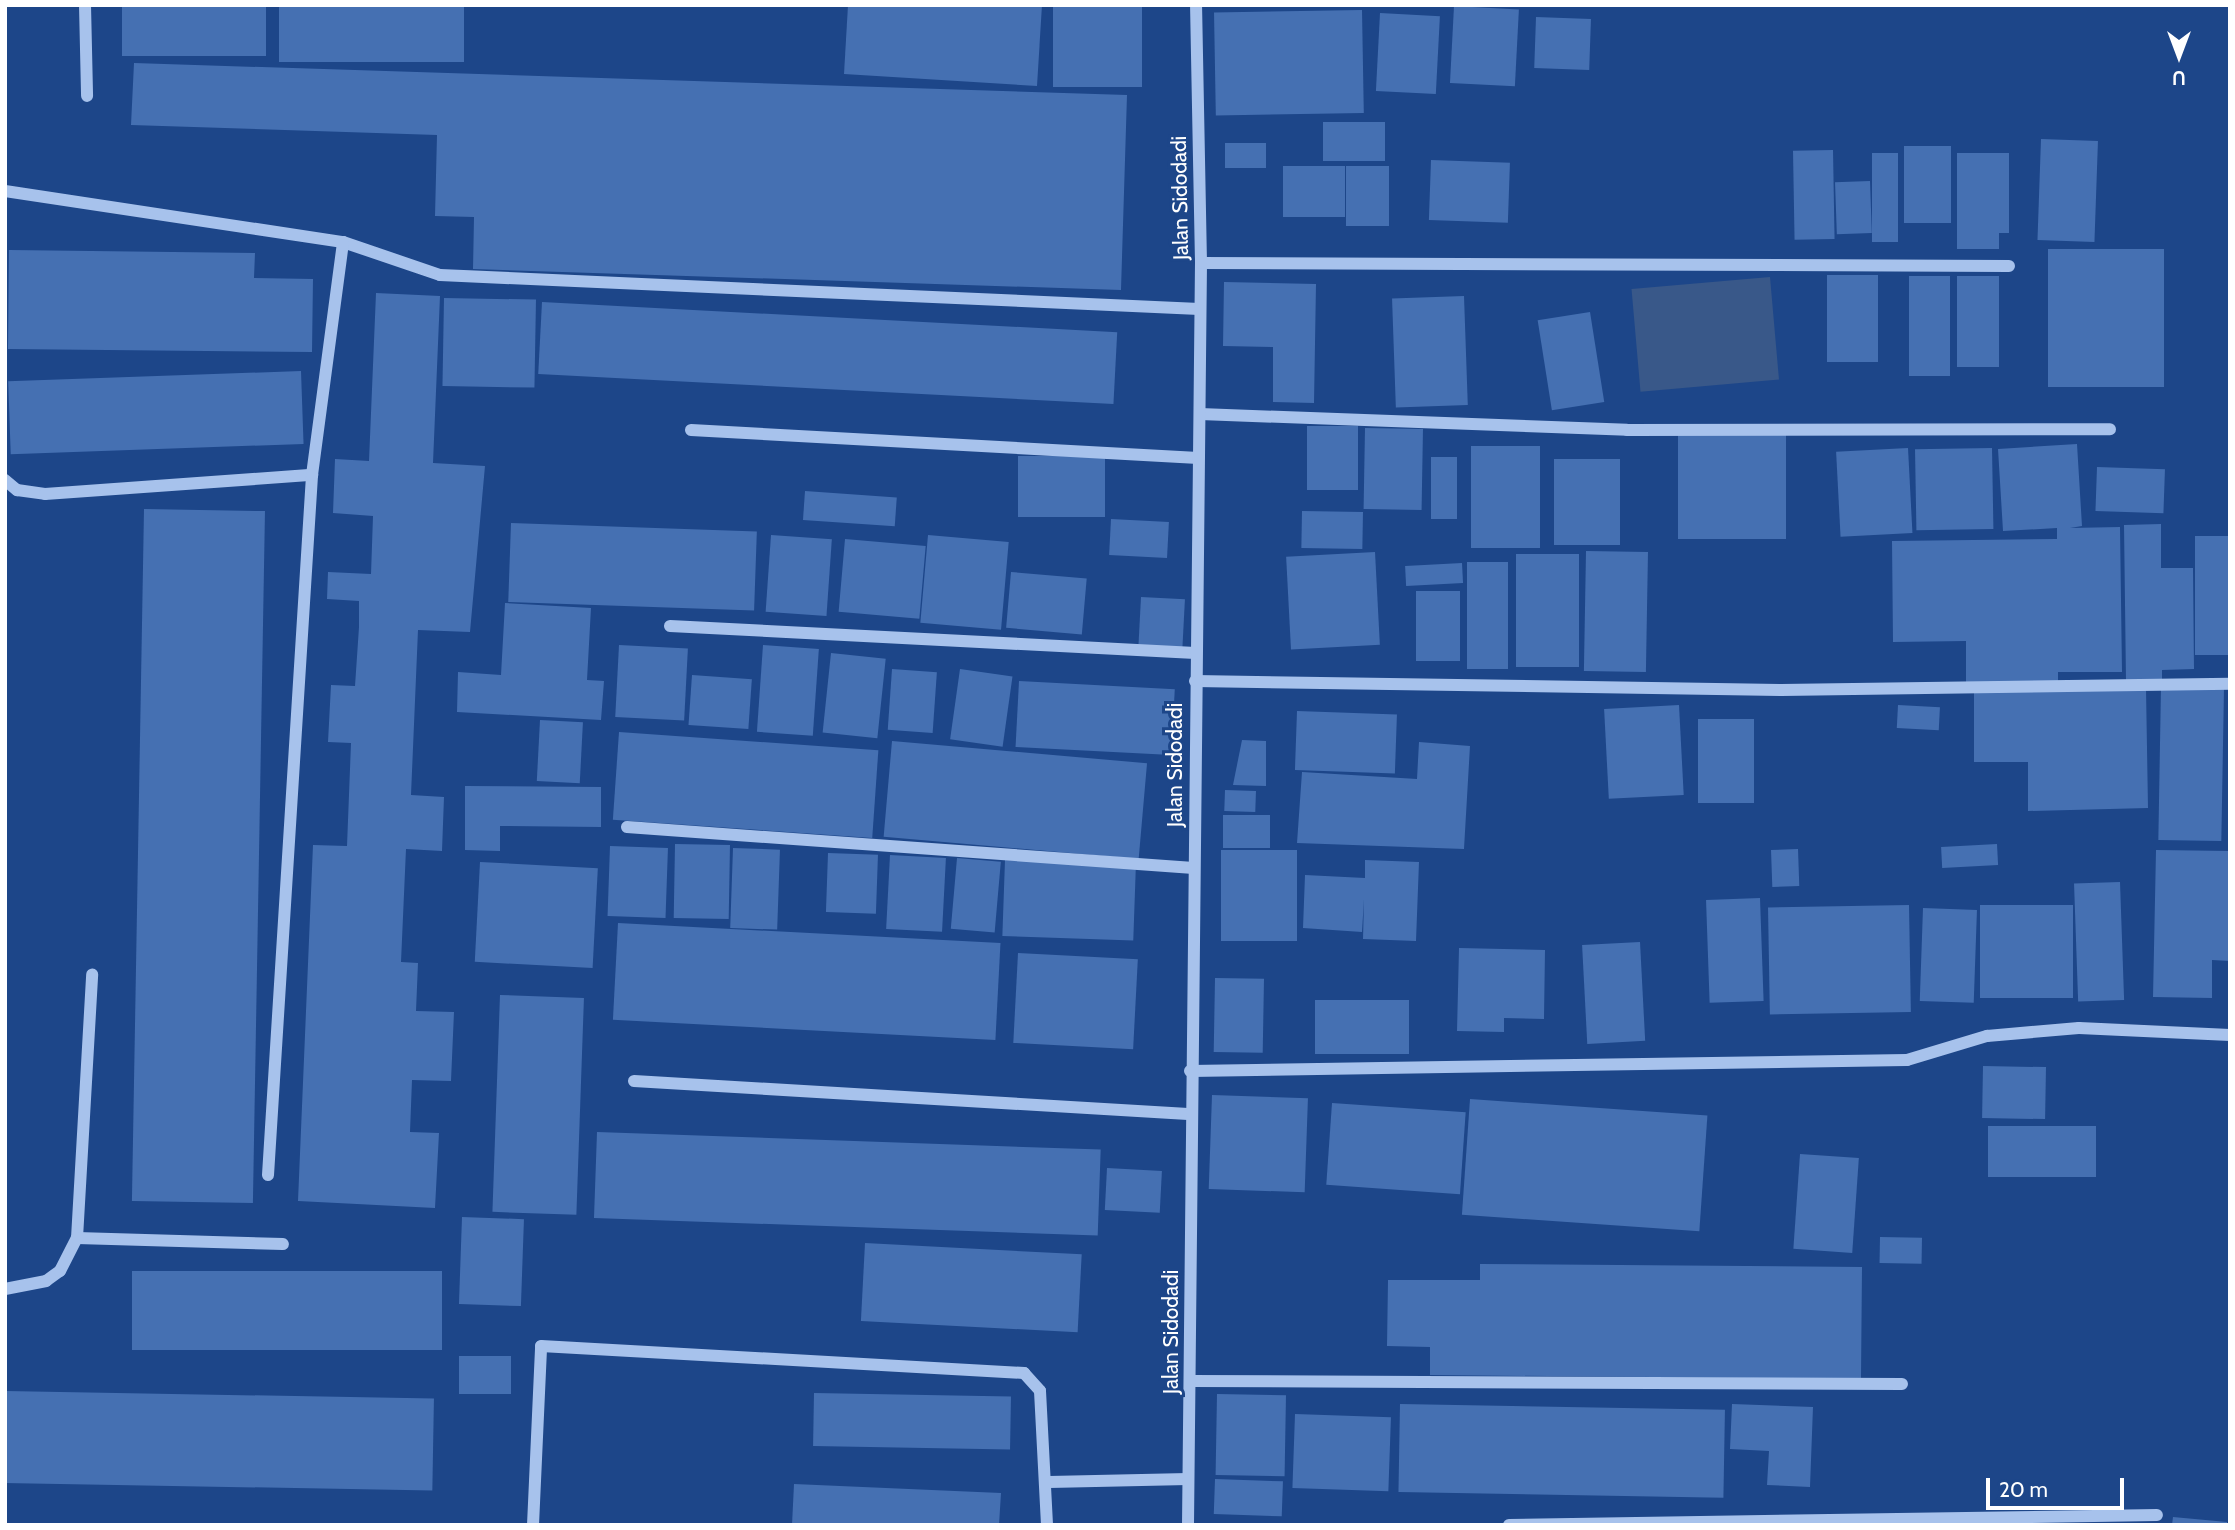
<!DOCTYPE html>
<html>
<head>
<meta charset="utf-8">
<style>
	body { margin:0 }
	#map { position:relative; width:2235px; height:1530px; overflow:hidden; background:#1d4689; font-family:Cabin,sans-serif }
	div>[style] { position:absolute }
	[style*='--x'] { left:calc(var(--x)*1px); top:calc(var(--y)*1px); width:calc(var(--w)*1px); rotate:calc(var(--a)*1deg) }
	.water>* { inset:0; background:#395889; transform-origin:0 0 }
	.building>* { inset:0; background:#4570b2; transform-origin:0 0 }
	.minor>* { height:12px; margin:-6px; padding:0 6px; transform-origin:6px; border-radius:6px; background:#a7c2ec }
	span { translate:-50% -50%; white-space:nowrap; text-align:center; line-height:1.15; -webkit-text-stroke:6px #1d4689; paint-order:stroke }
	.street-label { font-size:21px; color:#fff }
	.frame { position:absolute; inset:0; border:7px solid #fff; pointer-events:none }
	.north { position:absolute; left:2144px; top:21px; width:70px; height:70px; -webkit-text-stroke:5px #1d4689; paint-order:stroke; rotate:180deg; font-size:19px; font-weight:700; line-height:28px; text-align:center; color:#fff }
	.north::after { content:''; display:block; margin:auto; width:24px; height:32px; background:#fff; clip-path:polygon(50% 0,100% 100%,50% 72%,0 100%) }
	.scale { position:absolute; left:1986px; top:1478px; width:138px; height:32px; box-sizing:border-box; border:4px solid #fff; border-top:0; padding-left:9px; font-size:21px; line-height:24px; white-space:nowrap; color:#fff; -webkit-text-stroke:5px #1d4689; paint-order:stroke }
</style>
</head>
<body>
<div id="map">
	<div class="water">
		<div style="left:1770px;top:277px;width:103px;height:139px;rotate:85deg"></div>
	</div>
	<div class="building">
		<div style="left:122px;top:5px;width:144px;height:51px"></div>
		<div style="left:279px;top:5px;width:185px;height:57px"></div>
		<div style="clip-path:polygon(848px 5px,1042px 5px,1037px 86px,844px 74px)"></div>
		<div style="left:1053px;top:5px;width:89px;height:82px"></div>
		<div style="left:1454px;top:6px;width:65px;height:77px;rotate:3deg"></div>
		<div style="left:1362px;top:10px;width:103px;height:148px;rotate:89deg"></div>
		<div style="left:1380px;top:13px;width:60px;height:78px;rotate:3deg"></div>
		<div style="left:1536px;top:17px;width:55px;height:51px;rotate:2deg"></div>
		<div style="clip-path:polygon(134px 63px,1127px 95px,1121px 290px,473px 269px,474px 217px,435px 216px,437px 135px,131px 125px)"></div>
		<div style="left:1385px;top:122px;width:39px;height:62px;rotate:90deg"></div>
		<div style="left:2041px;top:139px;width:57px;height:101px;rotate:2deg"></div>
		<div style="left:1225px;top:143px;width:41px;height:25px"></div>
		<div style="left:1904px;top:146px;width:47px;height:77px"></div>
		<div style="left:1833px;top:150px;width:89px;height:40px;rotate:89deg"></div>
		<div style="left:1872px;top:153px;width:26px;height:89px"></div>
		<div style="clip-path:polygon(1957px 153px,2009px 153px,2009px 233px,1999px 233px,1999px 249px,1957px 249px)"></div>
		<div style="left:1431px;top:160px;width:79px;height:60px;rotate:2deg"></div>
		<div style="left:1283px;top:166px;width:62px;height:51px"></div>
		<div style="left:1346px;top:166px;width:43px;height:60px"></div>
		<div style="left:1870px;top:181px;width:52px;height:35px;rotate:88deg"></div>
		<div style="left:2048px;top:249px;width:116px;height:138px"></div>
		<div style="clip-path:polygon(9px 250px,255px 253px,254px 278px,313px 279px,312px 352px,8px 349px)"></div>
		<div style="left:1827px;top:275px;width:51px;height:87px"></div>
		<div style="left:1909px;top:276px;width:41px;height:100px"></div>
		<div style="left:1957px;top:276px;width:42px;height:91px"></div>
		<div style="clip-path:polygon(1224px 282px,1316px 284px,1314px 403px,1273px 402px,1273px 347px,1223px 346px)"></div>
		<div style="clip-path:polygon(376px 293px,440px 296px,433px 463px,485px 466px,470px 632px,418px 630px,411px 795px,444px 797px,442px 851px,406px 849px,401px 962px,418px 963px,416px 1011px,454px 1012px,451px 1081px,412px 1080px,410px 1132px,439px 1133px,435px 1208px,298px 1201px,313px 845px,347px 846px,351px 743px,328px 742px,331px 685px,355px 686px,359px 627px,359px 601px,327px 599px,328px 572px,371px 574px,373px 516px,333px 513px,335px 459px,369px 461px)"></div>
		<div style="left:1464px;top:296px;width:109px;height:72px;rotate:88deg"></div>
		<div style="left:444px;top:298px;width:92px;height:88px;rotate:1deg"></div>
		<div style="left:542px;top:302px;width:576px;height:72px;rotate:3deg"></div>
		<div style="left:1590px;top:312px;width:91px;height:53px;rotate:81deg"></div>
		<div style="left:301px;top:371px;width:73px;height:293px;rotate:88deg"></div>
		<div style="left:1307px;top:426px;width:51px;height:64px"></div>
		<div style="left:1365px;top:428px;width:58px;height:81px;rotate:1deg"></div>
		<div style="left:1678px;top:435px;width:108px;height:104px"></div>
		<div style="clip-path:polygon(2077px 444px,2082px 526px,2070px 528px,2120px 527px,2122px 672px,2058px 672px,2058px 682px,1966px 682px,1966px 641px,1893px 642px,1892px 541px,2057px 539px,2057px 528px,2003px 531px,1998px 449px)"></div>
		<div style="left:1471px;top:446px;width:69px;height:102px"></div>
		<div style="left:1908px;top:448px;width:85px;height:72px;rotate:87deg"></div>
		<div style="left:1992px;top:448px;width:81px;height:77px;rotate:89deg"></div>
		<div style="left:1018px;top:456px;width:87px;height:61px"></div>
		<div style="left:1431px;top:457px;width:26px;height:62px"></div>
		<div style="left:1554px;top:459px;width:66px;height:86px"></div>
		<div style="left:2097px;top:467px;width:68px;height:44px;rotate:2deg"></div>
		<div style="left:805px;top:491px;width:92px;height:29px;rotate:4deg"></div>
		<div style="left:144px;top:509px;width:121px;height:692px;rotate:1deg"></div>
		<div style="left:1302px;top:511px;width:61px;height:37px;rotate:1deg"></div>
		<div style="left:1111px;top:519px;width:58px;height:36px;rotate:3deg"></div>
		<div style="left:511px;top:523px;width:246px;height:79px;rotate:2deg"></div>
		<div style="clip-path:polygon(2161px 524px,2161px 568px,2193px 568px,2194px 669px,2162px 670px,2162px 682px,2126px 682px,2124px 525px)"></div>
		<div style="left:771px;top:535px;width:61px;height:77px;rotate:4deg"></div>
		<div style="left:928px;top:535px;width:81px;height:88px;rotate:5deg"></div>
		<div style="left:2195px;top:536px;width:35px;height:119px"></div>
		<div style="left:845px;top:539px;width:81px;height:73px;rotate:5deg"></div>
		<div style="left:1586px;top:551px;width:62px;height:120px;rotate:1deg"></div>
		<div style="left:1375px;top:552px;width:93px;height:89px;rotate:87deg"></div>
		<div style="left:1516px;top:554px;width:63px;height:113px"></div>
		<div style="left:1467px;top:562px;width:41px;height:107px"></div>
		<div style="left:1462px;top:563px;width:20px;height:57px;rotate:87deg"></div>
		<div style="left:1011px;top:572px;width:76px;height:56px;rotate:5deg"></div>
		<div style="left:1460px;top:591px;width:70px;height:44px;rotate:90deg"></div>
		<div style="left:1141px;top:597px;width:44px;height:49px;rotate:3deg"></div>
		<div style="clip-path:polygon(505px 603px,591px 608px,587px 680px,604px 681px,601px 720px,457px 712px,458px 672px,501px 675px)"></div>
		<div style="left:619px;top:645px;width:69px;height:72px;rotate:3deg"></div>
		<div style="left:763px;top:645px;width:56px;height:87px;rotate:4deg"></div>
		<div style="left:831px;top:653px;width:55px;height:80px;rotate:6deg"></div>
		<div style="left:892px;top:669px;width:45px;height:61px;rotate:4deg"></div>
		<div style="left:960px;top:669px;width:53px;height:71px;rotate:8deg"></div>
		<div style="left:692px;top:675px;width:60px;height:50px;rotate:4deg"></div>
		<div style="left:1019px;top:681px;width:156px;height:66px;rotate:3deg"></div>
		<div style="left:2161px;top:687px;width:63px;height:153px;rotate:1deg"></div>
		<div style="clip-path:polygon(2146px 688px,2148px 808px,2028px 811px,2028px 762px,1974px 762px,1974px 691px)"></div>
		<div style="left:1679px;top:705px;width:90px;height:75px;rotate:87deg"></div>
		<div style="left:1898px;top:705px;width:42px;height:23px;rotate:3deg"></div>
		<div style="left:1297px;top:711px;width:100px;height:59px;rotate:2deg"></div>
		<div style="left:1698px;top:719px;width:56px;height:84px"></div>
		<div style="left:540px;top:720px;width:43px;height:61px;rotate:3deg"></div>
		<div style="left:619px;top:732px;width:260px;height:88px;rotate:4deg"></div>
		<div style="clip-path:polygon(1242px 740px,1266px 741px,1266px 786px,1233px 785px)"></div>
		<div style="left:892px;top:741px;width:256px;height:96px;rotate:5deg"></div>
		<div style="clip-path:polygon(1419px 742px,1470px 746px,1464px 849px,1297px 843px,1302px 772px,1417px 779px)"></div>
		<div style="clip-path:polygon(465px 786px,601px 787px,601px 827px,500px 826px,500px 851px,465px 850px)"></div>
		<div style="left:1225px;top:790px;width:31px;height:21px;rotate:2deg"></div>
		<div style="left:1223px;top:815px;width:47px;height:33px"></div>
		<div style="left:675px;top:844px;width:55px;height:74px;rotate:1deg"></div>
		<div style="left:1997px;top:844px;width:21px;height:56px;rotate:87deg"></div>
		<div style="left:610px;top:846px;width:58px;height:70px;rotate:2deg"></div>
		<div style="left:733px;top:848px;width:47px;height:80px;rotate:2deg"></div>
		<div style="left:1798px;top:849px;width:37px;height:27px;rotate:88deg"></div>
		<div style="left:1221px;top:850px;width:76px;height:91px"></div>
		<div style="clip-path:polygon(2156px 850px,2230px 851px,2230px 961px,2212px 960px,2212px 998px,2153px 997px)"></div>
		<div style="left:828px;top:853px;width:50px;height:59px;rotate:2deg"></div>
		<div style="left:890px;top:855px;width:56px;height:74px;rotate:3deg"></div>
		<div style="left:957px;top:858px;width:44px;height:71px;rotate:5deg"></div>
		<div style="left:1005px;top:860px;width:131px;height:76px;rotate:2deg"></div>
		<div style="clip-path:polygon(1365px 860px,1419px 862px,1416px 941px,1363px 939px,1364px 899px,1362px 932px,1303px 928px,1305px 875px,1365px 878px)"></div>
		<div style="left:480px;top:862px;width:118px;height:100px;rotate:3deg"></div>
		<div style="left:2120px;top:882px;width:118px;height:46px;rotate:88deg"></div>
		<div style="left:1760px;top:898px;width:103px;height:54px;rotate:88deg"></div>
		<div style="left:1909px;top:905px;width:107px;height:141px;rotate:89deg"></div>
		<div style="left:1980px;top:905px;width:93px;height:93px"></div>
		<div style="left:1923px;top:908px;width:54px;height:93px;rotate:2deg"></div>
		<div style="left:618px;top:923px;width:383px;height:97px;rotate:3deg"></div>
		<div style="left:1640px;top:942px;width:99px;height:58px;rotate:87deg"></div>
		<div style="clip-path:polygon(1459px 948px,1545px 950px,1544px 1019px,1504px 1018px,1504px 1032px,1457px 1031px)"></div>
		<div style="left:1018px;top:953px;width:120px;height:90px;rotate:3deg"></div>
		<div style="left:1215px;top:978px;width:49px;height:74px;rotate:1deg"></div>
		<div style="left:500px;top:995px;width:84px;height:217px;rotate:2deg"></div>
		<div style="left:1315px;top:1000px;width:94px;height:54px"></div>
		<div style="left:1983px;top:1066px;width:63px;height:52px;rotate:1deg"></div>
		<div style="left:1212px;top:1095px;width:96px;height:94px;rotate:2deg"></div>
		<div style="left:1470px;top:1099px;width:238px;height:116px;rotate:4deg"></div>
		<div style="left:1332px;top:1103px;width:134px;height:82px;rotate:4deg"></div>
		<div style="left:1988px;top:1126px;width:108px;height:51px"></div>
		<div style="left:597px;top:1132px;width:504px;height:86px;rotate:2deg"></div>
		<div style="left:1800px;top:1154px;width:59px;height:95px;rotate:4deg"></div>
		<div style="left:1107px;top:1168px;width:55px;height:42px;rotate:3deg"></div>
		<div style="left:462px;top:1217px;width:62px;height:87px;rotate:2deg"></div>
		<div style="left:1880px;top:1237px;width:42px;height:26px;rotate:1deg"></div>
		<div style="left:865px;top:1243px;width:217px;height:78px;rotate:3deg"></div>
		<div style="clip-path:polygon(1480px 1264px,1862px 1267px,1861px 1379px,1430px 1375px,1430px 1347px,1387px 1346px,1388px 1280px,1480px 1280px)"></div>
		<div style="left:132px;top:1271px;width:310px;height:79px"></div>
		<div style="left:459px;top:1356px;width:52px;height:38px"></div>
		<div style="left:5px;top:1391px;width:429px;height:92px;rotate:1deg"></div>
		<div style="left:814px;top:1393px;width:197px;height:53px;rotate:1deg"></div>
		<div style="left:1217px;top:1394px;width:69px;height:81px;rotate:1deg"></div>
		<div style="left:1400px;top:1404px;width:325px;height:88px;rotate:1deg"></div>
		<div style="clip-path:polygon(1732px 1404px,1813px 1407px,1810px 1487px,1767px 1485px,1769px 1451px,1730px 1449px)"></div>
		<div style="left:1295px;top:1414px;width:96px;height:74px;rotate:2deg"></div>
		<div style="left:1215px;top:1479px;width:68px;height:35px;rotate:2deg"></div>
		<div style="clip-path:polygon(794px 1484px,1001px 1493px,999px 1525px,792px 1525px)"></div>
		<div style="clip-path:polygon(2173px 1517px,2227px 1522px,2227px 1525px,2172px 1525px)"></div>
	</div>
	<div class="minor">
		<div style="--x:85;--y:5;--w:91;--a:88.7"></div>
		<div style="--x:5;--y:191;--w:342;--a:8.6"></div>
		<div style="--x:343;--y:242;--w:102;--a:18.8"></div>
		<div style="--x:440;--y:275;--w:760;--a:2.56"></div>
		<div style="--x:1201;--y:263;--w:808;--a:0.21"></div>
		<div style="--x:1200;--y:414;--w:427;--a:2.1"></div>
		<div style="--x:1627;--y:430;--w:483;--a:-0.1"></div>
		<div style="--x:691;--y:430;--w:508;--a:3.16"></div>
		<div style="--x:5;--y:480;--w:16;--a:40"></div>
		<div style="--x:17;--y:490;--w:28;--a:8"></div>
		<div style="--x:45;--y:494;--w:268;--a:-4.1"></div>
		<div style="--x:670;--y:626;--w:526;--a:2.94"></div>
		<div style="--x:1195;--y:681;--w:586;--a:0.88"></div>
		<div style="--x:1781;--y:690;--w:449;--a:-0.8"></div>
		<div style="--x:627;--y:827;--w:568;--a:4.14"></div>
		<div style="--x:1190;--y:1071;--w:717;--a:-0.88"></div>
		<div style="--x:1907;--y:1060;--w:84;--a:-16.7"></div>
		<div style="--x:1987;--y:1036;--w:92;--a:-5"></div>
		<div style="--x:2079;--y:1028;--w:151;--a:2.7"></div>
		<div style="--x:634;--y:1081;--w:555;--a:3.41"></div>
		<div style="--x:268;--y:1175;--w:701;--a:-86.4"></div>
		<div style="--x:312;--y:475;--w:235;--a:-82.4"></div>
		<div style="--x:77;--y:1238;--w:264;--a:-86.7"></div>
		<div style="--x:5;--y:1289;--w:42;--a:-11"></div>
		<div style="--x:46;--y:1281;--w:17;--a:-36"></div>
		<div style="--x:60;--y:1271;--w:37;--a:-63"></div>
		<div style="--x:77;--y:1238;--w:206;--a:1.7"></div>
		<div style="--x:1191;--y:1381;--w:711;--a:0.24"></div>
		<div style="--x:1049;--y:1482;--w:139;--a:-1.2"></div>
		<div style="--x:533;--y:1525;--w:179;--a:-87.4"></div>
		<div style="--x:541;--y:1346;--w:484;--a:3.2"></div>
		<div style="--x:1024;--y:1373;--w:24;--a:48"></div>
		<div style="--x:1040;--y:1391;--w:134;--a:87"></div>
		<div style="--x:1188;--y:1525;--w:1262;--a:-89.41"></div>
		<div style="--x:1201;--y:263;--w:258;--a:-91.1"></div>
		<div style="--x:1509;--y:1525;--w:648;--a:-0.88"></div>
	</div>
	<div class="street-label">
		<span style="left:1180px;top:198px;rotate:-91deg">Jalan Sidodadi</span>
		<span style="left:1175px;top:765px;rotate:-90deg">Jalan Sidodadi</span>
		<span style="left:1171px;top:1332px;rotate:-90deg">Jalan Sidodadi</span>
	</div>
	<div class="frame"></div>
	<div class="north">U</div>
	<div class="scale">20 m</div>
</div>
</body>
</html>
